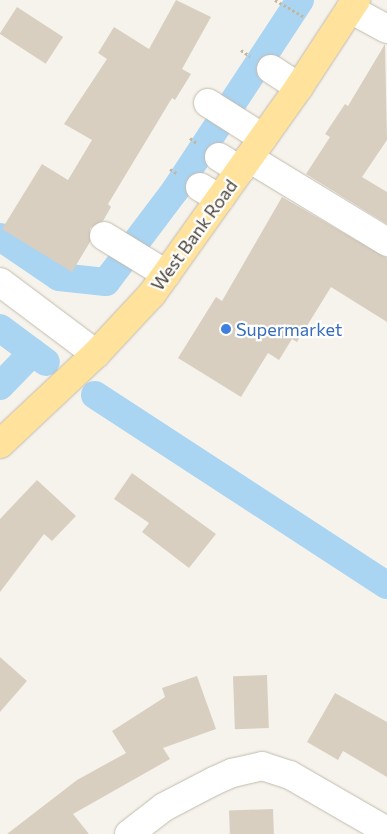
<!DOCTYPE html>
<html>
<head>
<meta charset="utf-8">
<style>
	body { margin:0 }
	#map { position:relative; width:387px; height:834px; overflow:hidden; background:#f6f3ec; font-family:Commissioner,sans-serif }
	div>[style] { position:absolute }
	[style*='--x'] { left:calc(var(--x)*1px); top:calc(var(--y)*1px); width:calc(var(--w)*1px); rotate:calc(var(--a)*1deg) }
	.canal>* { height:28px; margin:-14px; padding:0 14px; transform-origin:14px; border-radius:14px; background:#a9d4f2 }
	.building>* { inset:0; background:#d8cfc1; transform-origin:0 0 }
	.path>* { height:3px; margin-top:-1.5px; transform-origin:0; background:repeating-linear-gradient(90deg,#c4b79f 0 2.5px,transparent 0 5px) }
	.roads { filter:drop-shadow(0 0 1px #c2bbae) drop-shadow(0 0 1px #c2bbae) }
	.minor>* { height:28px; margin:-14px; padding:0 14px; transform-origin:14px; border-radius:14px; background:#fff }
	.major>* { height:28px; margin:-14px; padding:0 14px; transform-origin:14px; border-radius:14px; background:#ffe39c }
	.dots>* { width:14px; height:14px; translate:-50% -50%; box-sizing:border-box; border:2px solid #fff; border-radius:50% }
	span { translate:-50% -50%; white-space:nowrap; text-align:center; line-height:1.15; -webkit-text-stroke:4.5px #fff; paint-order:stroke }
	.street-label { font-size:18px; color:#4b4439 }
	.shop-label { font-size:18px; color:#366cbe }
	.left { translate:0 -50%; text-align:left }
</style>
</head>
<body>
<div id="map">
	<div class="canal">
		<div style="--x:0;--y:237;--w:71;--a:34.1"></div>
		<div style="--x:59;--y:277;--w:47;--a:6.1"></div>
		<div style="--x:106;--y:282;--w:116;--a:-53"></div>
		<div style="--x:176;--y:189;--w:226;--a:-56.7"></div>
		<div style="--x:0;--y:328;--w:57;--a:36.5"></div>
		<div style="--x:0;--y:386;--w:47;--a:-45.9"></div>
		<div style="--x:95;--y:395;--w:348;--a:33.1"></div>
	</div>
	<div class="building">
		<div style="clip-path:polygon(176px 0,211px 17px,182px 69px,191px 74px,175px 100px,172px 98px,108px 204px,111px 207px,103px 221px,90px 228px,90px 242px,72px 272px,2px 229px,42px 164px,68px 180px,92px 140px,64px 124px,107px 59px,98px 53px,114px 27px,149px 49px)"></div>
		<div style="left:17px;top:7px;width:55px;height:32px;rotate:33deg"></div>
		<div style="clip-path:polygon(385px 44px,387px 140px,362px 177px,387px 192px,387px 224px,306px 174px,330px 137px,325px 134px,345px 104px,348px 106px)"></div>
		<div style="clip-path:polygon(282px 197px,387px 258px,387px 322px,331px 287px,297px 342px,292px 339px,279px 360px,268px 353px,241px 397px,178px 358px,216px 297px,222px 301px)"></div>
		<div style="clip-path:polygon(132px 473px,216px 534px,189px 568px,142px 532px,149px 523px,114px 499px)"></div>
		<div style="clip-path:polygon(37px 480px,76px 516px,52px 541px,44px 534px,0 592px,0 519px)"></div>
		<div style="clip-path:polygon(0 657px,27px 681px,0 712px)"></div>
		<div style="left:267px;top:675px;width:53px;height:34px;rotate:88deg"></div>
		<div style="clip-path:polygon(197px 676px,216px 729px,163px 748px,170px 759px,73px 814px,89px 834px,7px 834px,77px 780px,126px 753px,112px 731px,165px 697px,162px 688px)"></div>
		<div style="clip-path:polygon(335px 693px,387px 722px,387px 777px,343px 751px,338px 760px,307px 742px)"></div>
		<div style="left:273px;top:809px;width:25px;height:44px;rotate:88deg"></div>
	</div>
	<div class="path">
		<div style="--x:275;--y:0;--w:34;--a:30"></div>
		<div style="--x:241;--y:50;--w:11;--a:34"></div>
		<div style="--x:190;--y:138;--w:9;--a:36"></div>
		<div style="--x:170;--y:169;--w:9;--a:32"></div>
	</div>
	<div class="roads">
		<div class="minor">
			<div style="--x:350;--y:9;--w:42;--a:28.4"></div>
			<div style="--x:271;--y:69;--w:33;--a:33"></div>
			<div style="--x:208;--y:103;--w:65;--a:32.5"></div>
			<div style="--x:219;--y:157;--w:25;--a:32"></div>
			<div style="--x:249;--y:158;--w:162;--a:31.3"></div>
			<div style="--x:200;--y:187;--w:23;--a:31"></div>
			<div style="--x:104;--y:236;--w:73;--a:31.5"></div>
			<div style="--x:0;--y:282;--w:120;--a:36.9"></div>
			<div style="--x:129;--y:834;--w:44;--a:-37.6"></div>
			<div style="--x:164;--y:807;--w:56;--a:-27.5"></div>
			<div style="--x:214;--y:781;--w:20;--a:-24"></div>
			<div style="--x:232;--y:773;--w:31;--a:-13"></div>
			<div style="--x:262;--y:766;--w:29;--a:18"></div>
			<div style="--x:290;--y:775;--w:112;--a:30"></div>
		</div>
		<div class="major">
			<div style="--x:0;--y:444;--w:132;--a:-43.2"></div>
			<div style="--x:96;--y:354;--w:82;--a:-47"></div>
			<div style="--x:152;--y:294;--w:254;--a:-54.6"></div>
			<div style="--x:299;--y:87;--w:104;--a:-56.8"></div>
		</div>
	</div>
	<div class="dots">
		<div style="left:226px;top:329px;background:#3f7fe0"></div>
	</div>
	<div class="street-label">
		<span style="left:194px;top:235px;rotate:-54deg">West Bank Road</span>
	</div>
	<div class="shop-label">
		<span class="left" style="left:236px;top:329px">Supermarket</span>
	</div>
</div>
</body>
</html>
